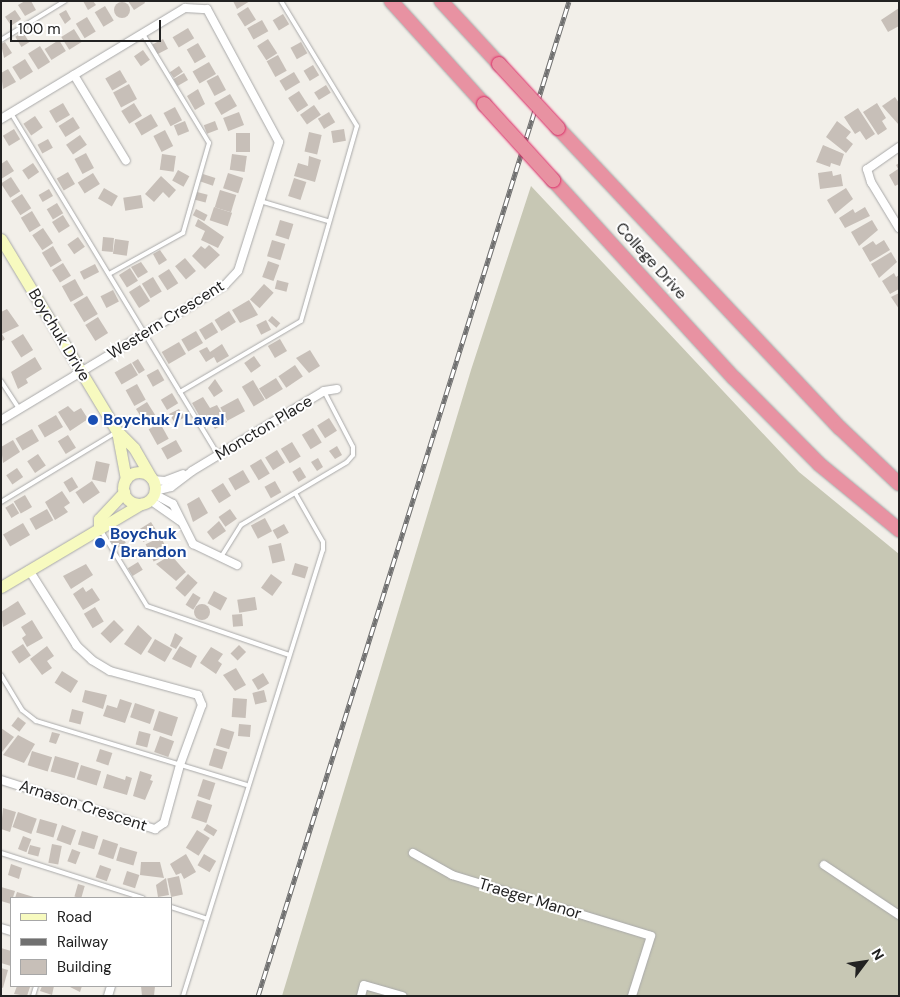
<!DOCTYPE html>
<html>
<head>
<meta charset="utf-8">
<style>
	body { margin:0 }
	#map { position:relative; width:900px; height:997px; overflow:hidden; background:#f2efe9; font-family:"DM Sans",sans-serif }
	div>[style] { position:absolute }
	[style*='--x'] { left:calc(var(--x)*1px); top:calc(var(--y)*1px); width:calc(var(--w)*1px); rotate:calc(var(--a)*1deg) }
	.construction>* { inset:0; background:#c7c7b4 }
	.building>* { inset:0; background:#c7bfb8; transform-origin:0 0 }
	.round { border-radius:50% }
	.roads { filter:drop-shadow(0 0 1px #a9a9a9) drop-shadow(0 0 1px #a9a9a9) }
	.lane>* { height:4px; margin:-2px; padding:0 2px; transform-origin:2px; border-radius:2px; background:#fff }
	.street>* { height:8px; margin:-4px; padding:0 4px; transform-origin:4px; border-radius:4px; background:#fff }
	.secondary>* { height:11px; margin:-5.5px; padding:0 5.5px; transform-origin:5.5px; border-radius:5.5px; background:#f7fabf }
	.secondary>.ring { margin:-5.5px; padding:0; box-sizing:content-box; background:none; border:11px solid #f7fabf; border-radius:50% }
	.highway>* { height:14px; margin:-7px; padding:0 7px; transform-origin:7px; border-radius:7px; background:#e892a2 }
	.rail>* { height:5px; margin-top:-2.5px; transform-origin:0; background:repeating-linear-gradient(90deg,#fff 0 9px,#707070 0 18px); box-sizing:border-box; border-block:1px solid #707070 }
	.bridges { filter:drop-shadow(0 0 1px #dc2a67) drop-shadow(0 0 1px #dc2a67) }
	.highway-bridge>* { height:14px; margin:-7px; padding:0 7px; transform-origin:7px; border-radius:7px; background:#e892a2 }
	.dots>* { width:14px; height:14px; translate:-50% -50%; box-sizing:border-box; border:2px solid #fff; border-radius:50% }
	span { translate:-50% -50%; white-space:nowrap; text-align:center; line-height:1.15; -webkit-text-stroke:4px #fff; paint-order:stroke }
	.street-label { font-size:16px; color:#222 }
	.transit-label { font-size:16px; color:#164399; font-weight:700 }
	.left { translate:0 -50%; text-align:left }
	.frame { position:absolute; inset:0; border:2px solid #222; pointer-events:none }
	.legend { position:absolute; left:10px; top:897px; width:162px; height:90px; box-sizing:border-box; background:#fff; border:1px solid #a7a7a7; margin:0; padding:6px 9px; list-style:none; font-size:15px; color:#222 }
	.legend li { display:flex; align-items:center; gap:10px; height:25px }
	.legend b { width:25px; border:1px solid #a7a7a7 }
	.north { position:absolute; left:840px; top:937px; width:50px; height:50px; -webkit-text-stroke:4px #fff; paint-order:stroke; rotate:59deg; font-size:14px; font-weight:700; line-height:20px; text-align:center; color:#222 }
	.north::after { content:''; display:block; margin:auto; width:18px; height:22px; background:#222; clip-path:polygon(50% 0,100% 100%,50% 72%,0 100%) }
	.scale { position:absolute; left:10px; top:20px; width:151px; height:22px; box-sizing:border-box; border:2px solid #222; border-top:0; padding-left:6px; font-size:15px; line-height:18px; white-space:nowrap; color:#222; -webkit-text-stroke:4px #fff; paint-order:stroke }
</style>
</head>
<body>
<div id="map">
	<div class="construction">
		<div style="clip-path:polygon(531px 186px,799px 472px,899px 554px,899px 996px,282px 996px,471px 370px)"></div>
	</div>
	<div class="building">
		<div style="clip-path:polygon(25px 1px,31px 1px,36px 10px,25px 16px,18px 5px)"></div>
		<div style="clip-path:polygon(83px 1px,93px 1px,96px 5px,88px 10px)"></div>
		<div style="clip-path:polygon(128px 1px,144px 1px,145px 3px,134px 10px)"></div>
		<div style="clip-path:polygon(233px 1px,250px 1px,237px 9px)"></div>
		<div class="round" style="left:114px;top:2px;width:16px;height:16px"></div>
		<div style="left:105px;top:6px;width:17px;height:12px;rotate:59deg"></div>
		<div style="left:248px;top:7px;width:15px;height:13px;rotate:58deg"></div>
		<div style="clip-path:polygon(899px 8px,899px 26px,888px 32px,881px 20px)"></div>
		<div style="left:15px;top:10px;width:11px;height:12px;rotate:56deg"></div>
		<div style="clip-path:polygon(66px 10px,71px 19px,65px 24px,59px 14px)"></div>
		<div style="left:283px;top:14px;width:12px;height:12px;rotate:59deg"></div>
		<div style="left:87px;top:17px;width:17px;height:13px;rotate:59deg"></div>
		<div style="left:262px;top:20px;width:13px;height:17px;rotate:61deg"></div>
		<div style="left:188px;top:28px;width:12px;height:18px;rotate:59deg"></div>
		<div style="left:74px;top:29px;width:15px;height:15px;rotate:58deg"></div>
		<div style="left:23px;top:32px;width:12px;height:9px;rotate:59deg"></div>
		<div style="left:163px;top:39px;width:11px;height:12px;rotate:63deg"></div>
		<div style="left:268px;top:39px;width:17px;height:13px;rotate:57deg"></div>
		<div style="left:59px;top:40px;width:13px;height:17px;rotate:58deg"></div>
		<div style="clip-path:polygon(5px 42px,12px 53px,4px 58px,1px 44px)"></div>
		<div style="left:301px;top:42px;width:13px;height:12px;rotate:61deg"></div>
		<div style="left:198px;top:43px;width:16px;height:13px;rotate:60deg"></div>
		<div style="left:40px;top:46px;width:19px;height:14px;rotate:58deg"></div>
		<div style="left:143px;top:50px;width:12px;height:11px;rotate:55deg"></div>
		<div style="left:278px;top:55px;width:18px;height:13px;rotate:61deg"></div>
		<div style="left:25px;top:59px;width:15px;height:15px;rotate:58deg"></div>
		<div style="left:209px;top:62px;width:14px;height:19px;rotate:60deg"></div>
		<div style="left:313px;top:65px;width:12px;height:11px;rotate:59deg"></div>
		<div style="left:179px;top:66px;width:7px;height:11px;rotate:56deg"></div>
		<div style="clip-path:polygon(8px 69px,16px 82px,3px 89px,1px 73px)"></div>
		<div style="left:120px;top:70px;width:14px;height:17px;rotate:60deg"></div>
		<div style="left:294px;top:72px;width:12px;height:17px;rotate:59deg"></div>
		<div style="left:184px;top:73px;width:8px;height:12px;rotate:60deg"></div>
		<div style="left:218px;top:75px;width:17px;height:13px;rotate:62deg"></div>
		<div style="left:129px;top:84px;width:17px;height:18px;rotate:62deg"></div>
		<div style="left:326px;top:85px;width:9px;height:14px;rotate:58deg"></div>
		<div style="clip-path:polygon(198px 89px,205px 104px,195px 110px,187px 96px)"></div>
		<div style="left:299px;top:91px;width:17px;height:13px;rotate:57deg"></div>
		<div style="left:230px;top:94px;width:14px;height:18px;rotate:60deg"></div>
		<div style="clip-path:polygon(895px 97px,899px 103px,899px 125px,882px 106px)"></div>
		<div style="left:63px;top:103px;width:14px;height:16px;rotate:60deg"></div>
		<div style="left:134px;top:103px;width:15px;height:15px;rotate:58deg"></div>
		<div style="clip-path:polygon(877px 103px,886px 118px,882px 121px,887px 129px,878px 135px,863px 112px)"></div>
		<div style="left:314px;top:105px;width:12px;height:17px;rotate:55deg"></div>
		<div style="left:175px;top:107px;width:15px;height:13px;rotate:62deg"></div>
		<div style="clip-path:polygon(858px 108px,875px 134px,866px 140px,860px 131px,855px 134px,844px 117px)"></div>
		<div style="left:239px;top:112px;width:14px;height:17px;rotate:69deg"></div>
		<div style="left:329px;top:112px;width:12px;height:13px;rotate:59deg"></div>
		<div style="left:151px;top:114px;width:14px;height:19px;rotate:60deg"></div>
		<div style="left:35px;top:116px;width:14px;height:14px;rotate:56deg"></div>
		<div style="left:73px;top:117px;width:13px;height:17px;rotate:58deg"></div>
		<div style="left:185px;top:121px;width:11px;height:12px;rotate:68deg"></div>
		<div style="left:215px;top:121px;width:9px;height:12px;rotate:69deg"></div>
		<div style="clip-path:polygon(837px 121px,851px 132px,846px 138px,853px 144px,846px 153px,826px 137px)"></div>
		<div style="left:14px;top:129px;width:12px;height:13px;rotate:59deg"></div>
		<div style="left:344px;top:129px;width:12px;height:13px;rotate:81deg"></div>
		<div style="left:165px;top:130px;width:18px;height:13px;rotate:63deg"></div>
		<div style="left:309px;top:132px;width:13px;height:20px;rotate:13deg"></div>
		<div style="left:250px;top:133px;width:19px;height:14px;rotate:90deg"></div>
		<div style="left:80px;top:135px;width:12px;height:17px;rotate:55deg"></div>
		<div style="left:48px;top:139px;width:10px;height:12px;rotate:61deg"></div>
		<div style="clip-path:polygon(823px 145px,844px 154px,840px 166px,831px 163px,830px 167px,816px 162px)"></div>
		<div style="left:86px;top:153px;width:17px;height:13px;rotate:62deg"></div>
		<div style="left:162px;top:154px;width:14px;height:16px;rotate:8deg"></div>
		<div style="left:232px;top:154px;width:15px;height:16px;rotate:8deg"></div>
		<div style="clip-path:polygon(309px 156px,321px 160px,315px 182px,294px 176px,298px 163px,308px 166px)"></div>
		<div style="clip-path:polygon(7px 160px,14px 171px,1px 179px,1px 164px)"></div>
		<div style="left:33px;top:163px;width:11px;height:13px;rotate:56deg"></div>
		<div style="clip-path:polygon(899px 163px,899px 184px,895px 186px,889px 175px,898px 169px,896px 165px)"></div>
		<div style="left:178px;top:170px;width:13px;height:12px;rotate:29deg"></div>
		<div style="clip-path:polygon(832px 171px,833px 176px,841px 174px,843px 186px,820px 189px,818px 173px)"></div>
		<div style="left:68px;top:172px;width:14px;height:13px;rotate:60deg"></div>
		<div style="left:93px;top:173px;width:13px;height:18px;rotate:58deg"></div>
		<div style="left:228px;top:173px;width:16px;height:16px;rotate:18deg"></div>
		<div style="left:203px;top:174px;width:13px;height:8px;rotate:18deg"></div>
		<div style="clip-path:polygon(161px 176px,176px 190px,169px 198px,163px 192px,154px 202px,145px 194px)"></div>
		<div style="left:11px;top:177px;width:17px;height:12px;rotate:57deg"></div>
		<div style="left:294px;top:178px;width:13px;height:19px;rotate:18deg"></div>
		<div style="left:104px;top:188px;width:16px;height:12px;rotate:30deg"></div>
		<div style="clip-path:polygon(846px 188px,853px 199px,835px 214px,827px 200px)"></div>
		<div style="left:49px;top:189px;width:8px;height:12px;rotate:60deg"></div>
		<div style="left:220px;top:190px;width:17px;height:18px;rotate:17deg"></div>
		<div style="left:197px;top:192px;width:11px;height:8px;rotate:15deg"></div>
		<div style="left:22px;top:194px;width:17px;height:13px;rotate:57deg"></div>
		<div style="left:141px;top:195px;width:13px;height:18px;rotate:81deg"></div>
		<div style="left:57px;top:203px;width:12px;height:12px;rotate:59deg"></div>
		<div style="left:214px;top:207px;width:19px;height:14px;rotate:18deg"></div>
		<div style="clip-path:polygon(865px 207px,870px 216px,845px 228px,839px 218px,853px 209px,855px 213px)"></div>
		<div style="left:196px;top:209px;width:13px;height:7px;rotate:27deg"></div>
		<div style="left:32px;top:211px;width:17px;height:13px;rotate:59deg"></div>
		<div style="left:63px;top:215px;width:13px;height:13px;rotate:58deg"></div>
		<div style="clip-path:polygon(198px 219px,224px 237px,218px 248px,201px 240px,205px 231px,195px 226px)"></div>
		<div style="left:280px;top:220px;width:14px;height:16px;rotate:17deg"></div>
		<div style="clip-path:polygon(872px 220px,878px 230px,859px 246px,851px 232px)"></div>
		<div style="left:43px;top:228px;width:18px;height:13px;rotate:56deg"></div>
		<div style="left:78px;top:237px;width:12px;height:13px;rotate:55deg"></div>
		<div style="left:103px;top:237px;width:11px;height:14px;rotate:5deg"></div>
		<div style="left:115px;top:239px;width:14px;height:15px;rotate:8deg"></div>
		<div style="left:272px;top:240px;width:14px;height:17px;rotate:17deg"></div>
		<div style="clip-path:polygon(884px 240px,890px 250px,870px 262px,862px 248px,873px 241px,876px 245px)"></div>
		<div style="clip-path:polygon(209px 245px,220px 255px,205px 269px,192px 256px,201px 246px,205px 249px)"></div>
		<div style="left:53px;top:246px;width:17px;height:13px;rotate:59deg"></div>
		<div style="clip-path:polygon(160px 250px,167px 260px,159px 265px,153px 254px)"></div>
		<div style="clip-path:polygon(891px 252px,897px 262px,879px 278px,871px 264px)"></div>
		<div style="left:185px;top:258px;width:17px;height:13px;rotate:50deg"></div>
		<div style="left:268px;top:261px;width:12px;height:17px;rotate:20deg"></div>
		<div style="clip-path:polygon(141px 262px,148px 272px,138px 278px,131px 267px)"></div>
		<div style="left:63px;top:263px;width:15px;height:13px;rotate:58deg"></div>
		<div style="left:95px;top:264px;width:9px;height:17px;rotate:63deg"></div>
		<div style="left:130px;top:268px;width:15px;height:13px;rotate:58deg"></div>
		<div style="left:169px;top:269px;width:17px;height:13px;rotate:57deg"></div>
		<div style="clip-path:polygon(894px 273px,896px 277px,899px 275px,899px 289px,890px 294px,882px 281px)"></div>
		<div style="left:153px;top:277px;width:17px;height:13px;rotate:59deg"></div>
		<div style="left:75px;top:279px;width:18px;height:15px;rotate:61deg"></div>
		<div style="left:277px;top:280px;width:12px;height:9px;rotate:14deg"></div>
		<div style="left:264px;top:284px;width:13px;height:21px;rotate:42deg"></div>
		<div style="left:140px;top:285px;width:19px;height:13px;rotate:58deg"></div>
		<div style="left:113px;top:290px;width:13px;height:14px;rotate:63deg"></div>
		<div style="clip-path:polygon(899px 293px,899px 309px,891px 297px)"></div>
		<div style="left:87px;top:296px;width:21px;height:16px;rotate:59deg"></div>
		<div style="clip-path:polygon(249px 300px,258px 315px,240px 323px,232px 310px)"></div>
		<div style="clip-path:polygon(7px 309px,19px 326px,2px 334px,5px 339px,1px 342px,1px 312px)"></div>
		<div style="left:229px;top:311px;width:13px;height:17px;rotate:58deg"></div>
		<div style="left:272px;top:316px;width:11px;height:6px;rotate:41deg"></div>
		<div style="left:98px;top:317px;width:19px;height:15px;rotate:58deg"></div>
		<div style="left:266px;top:320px;width:11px;height:11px;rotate:63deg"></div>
		<div style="left:212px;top:322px;width:12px;height:15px;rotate:59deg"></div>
		<div style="left:196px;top:331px;width:14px;height:17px;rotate:60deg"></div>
		<div style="left:23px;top:334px;width:19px;height:14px;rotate:58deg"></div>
		<div style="left:280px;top:339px;width:14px;height:14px;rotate:60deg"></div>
		<div style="left:179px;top:342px;width:14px;height:20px;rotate:60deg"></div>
		<div style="clip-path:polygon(222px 344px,229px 356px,217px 363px,214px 357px,206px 362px,199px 351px,207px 347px,210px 352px)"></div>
		<div style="clip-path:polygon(310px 350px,320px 366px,309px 373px,296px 358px)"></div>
		<div style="left:254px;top:356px;width:12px;height:12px;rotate:55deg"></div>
		<div style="clip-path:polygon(35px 357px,42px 369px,26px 379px,28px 383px,18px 389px,11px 372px)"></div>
		<div style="left:138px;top:359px;width:13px;height:7px;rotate:58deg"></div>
		<div style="left:131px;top:363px;width:14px;height:19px;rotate:60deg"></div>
		<div style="left:295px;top:365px;width:14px;height:20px;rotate:56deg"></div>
		<div style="left:158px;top:369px;width:13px;height:13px;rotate:61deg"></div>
		<div style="left:276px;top:378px;width:13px;height:20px;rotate:58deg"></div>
		<div style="clip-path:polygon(215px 379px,223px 391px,214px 397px,208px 388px)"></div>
		<div style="left:253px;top:380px;width:23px;height:13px;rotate:59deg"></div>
		<div style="left:137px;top:384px;width:18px;height:13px;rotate:61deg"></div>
		<div style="left:172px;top:393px;width:12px;height:13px;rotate:59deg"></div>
		<div style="clip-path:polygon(203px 397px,210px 408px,217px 405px,227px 422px,215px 429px,209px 420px,206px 422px,202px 416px,200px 417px,192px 403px)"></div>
		<div style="left:238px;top:398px;width:15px;height:20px;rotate:62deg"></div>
		<div style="left:147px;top:402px;width:19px;height:13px;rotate:58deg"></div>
		<div style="clip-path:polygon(68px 406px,74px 412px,81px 408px,88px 419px,70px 431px,58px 412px)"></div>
		<div style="clip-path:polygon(179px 409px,185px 417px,175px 423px,169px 414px)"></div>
		<div style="left:56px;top:415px;width:14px;height:21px;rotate:60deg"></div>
		<div style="left:329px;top:418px;width:15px;height:14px;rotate:58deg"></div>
		<div style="left:160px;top:423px;width:18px;height:13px;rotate:61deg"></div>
		<div style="left:313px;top:428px;width:17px;height:13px;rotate:59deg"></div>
		<div style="left:32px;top:429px;width:14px;height:19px;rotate:60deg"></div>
		<div style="left:68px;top:435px;width:15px;height:12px;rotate:58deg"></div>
		<div style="clip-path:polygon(13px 440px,20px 452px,3px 463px,1px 447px)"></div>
		<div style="left:176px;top:440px;width:13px;height:17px;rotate:61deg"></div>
		<div style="left:292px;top:442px;width:17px;height:13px;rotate:59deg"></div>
		<div style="clip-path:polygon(337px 446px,342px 455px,335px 459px,329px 451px)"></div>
		<div style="left:277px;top:450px;width:15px;height:14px;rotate:58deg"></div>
		<div style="left:38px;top:454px;width:14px;height:13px;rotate:56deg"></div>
		<div style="clip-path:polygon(318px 458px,323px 467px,317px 471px,311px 462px)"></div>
		<div style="left:261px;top:459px;width:17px;height:13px;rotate:59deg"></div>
		<div style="left:96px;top:461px;width:14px;height:19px;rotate:12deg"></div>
		<div style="left:300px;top:467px;width:12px;height:9px;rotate:59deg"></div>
		<div style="left:17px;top:468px;width:11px;height:13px;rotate:56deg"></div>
		<div style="left:243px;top:470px;width:14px;height:17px;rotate:60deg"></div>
		<div style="left:72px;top:477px;width:12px;height:10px;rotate:59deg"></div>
		<div style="left:92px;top:481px;width:14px;height:20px;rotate:56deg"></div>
		<div style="left:275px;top:481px;width:13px;height:12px;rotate:61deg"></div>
		<div style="left:223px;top:483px;width:15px;height:14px;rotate:58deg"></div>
		<div style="clip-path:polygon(62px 491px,70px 503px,64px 507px,68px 512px,55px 520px,45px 502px)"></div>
		<div style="left:25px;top:495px;width:14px;height:13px;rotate:60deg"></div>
		<div style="clip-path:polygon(199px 497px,208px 513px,193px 522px,187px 504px)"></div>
		<div style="left:13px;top:503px;width:12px;height:9px;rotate:59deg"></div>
		<div style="left:47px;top:509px;width:13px;height:20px;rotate:61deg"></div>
		<div style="left:230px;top:509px;width:12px;height:14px;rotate:55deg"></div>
		<div style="left:265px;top:518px;width:15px;height:16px;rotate:62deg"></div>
		<div style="clip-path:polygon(219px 521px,226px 531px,213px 540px,207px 532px)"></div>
		<div style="left:151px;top:522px;width:13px;height:17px;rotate:58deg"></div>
		<div style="left:23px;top:523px;width:14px;height:23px;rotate:60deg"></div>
		<div style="left:284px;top:524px;width:10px;height:13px;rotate:61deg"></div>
		<div style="left:121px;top:535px;width:9px;height:12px;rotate:58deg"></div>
		<div style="left:161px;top:537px;width:19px;height:17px;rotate:65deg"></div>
		<div style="left:281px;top:543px;width:18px;height:13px;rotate:77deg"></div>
		<div style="clip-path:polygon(171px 555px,186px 572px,176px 581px,156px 564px)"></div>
		<div style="left:138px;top:562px;width:9px;height:12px;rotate:58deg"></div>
		<div style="left:295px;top:563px;width:14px;height:12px;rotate:17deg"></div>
		<div style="clip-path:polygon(86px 564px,93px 575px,71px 589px,63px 576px)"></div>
		<div style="left:188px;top:574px;width:13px;height:19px;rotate:42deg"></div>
		<div style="left:271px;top:574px;width:14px;height:17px;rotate:36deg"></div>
		<div style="clip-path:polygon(83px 587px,86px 592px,92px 588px,100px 600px,83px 610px,73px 594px)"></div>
		<div style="left:214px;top:591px;width:15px;height:14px;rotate:28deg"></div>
		<div style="left:193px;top:593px;width:9px;height:14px;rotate:32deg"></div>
		<div style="left:255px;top:597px;width:13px;height:18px;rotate:81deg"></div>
		<div style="clip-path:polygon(18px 601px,26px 614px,3px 627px,1px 612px)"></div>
		<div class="round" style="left:194px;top:604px;width:16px;height:16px"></div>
		<div style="left:95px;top:607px;width:17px;height:13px;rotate:59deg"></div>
		<div style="left:242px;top:614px;width:12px;height:10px;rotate:85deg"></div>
		<div style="clip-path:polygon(32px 620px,43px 638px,27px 647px,22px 638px,26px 635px,21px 627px)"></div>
		<div style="left:114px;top:620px;width:14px;height:19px;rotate:45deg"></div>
		<div style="clip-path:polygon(138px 625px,152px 638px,141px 655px,124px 644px)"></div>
		<div style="clip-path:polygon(175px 633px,183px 638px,176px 649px,170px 646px)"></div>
		<div style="left:155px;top:639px;width:20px;height:15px;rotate:30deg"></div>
		<div style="left:23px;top:644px;width:14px;height:14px;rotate:56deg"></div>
		<div style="left:239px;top:645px;width:10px;height:12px;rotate:45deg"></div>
		<div style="clip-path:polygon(47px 646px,54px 656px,47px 661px,52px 668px,42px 675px,30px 659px)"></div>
		<div style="clip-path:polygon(180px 646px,197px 656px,191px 668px,172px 659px)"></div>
		<div style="clip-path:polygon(211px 647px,223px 654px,218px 661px,222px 664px,216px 674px,200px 663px)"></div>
		<div style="clip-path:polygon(236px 668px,246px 685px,235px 691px,223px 675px)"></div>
		<div style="left:62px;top:671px;width:19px;height:14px;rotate:32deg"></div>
		<div style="left:263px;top:673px;width:12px;height:13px;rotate:59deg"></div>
		<div style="clip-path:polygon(85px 690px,107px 695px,103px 709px,82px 702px)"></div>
		<div style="left:264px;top:690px;width:12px;height:12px;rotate:76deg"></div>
		<div style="left:233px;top:698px;width:14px;height:19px;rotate:4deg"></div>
		<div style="clip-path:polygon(120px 699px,132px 703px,125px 723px,103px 716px,107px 705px,117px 708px)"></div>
		<div style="left:135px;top:703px;width:21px;height:15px;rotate:19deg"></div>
		<div style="left:72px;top:709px;width:12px;height:13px;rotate:14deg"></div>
		<div style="left:159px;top:711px;width:20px;height:20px;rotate:18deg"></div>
		<div style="left:18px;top:717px;width:10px;height:11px;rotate:37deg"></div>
		<div style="left:239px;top:724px;width:12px;height:12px;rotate:5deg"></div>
		<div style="clip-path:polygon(1px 728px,14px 737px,2px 752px,1px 751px)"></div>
		<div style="left:221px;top:728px;width:14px;height:18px;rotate:17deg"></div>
		<div style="left:139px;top:731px;width:12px;height:14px;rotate:14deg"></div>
		<div style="clip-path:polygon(52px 732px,60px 734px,56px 744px,49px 742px)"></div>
		<div style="clip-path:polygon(18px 735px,35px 744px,24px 763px,3px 755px)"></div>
		<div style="left:160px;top:736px;width:15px;height:17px;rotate:20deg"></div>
		<div style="left:214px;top:748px;width:14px;height:18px;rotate:17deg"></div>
		<div style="left:100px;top:749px;width:13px;height:13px;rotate:18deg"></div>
		<div style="left:32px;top:751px;width:21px;height:15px;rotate:17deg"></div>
		<div style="left:55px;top:756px;width:25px;height:16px;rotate:16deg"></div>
		<div style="left:81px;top:765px;width:21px;height:15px;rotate:17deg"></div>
		<div style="clip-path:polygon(140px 771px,152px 775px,150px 780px,153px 781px,145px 800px,133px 796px)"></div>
		<div style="clip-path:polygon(107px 774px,125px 780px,126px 776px,132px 778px,127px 795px,103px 788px)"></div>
		<div style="left:203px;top:779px;width:13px;height:18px;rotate:18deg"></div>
		<div style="left:197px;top:800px;width:16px;height:19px;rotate:18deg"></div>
		<div style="clip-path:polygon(3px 808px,16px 812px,10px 832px,1px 829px)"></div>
		<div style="left:18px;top:812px;width:20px;height:16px;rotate:20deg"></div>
		<div style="left:40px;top:819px;width:18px;height:14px;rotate:16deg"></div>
		<div style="left:207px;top:824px;width:12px;height:7px;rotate:31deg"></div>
		<div style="left:62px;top:825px;width:15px;height:16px;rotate:20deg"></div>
		<div style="left:197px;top:830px;width:15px;height:21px;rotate:32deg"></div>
		<div style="left:82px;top:831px;width:17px;height:14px;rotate:17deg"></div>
		<div style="left:23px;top:836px;width:9px;height:14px;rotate:21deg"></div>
		<div style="left:103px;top:839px;width:16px;height:16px;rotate:18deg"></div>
		<div style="left:52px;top:844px;width:10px;height:19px;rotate:11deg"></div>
		<div style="left:30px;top:845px;width:11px;height:9px;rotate:15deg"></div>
		<div style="left:120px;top:847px;width:18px;height:14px;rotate:16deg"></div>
		<div style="left:72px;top:849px;width:9px;height:13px;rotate:21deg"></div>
		<div style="clip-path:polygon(186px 854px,196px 872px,184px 879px,181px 873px,176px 875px,170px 864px)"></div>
		<div style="left:204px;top:854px;width:14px;height:13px;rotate:30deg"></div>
		<div style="clip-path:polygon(141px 862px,160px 862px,164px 878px,140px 875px)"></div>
		<div style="clip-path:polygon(11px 864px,22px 868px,19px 879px,8px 875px)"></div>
		<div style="left:100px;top:865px;width:12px;height:13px;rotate:20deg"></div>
		<div style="left:127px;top:871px;width:13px;height:14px;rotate:18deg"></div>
		<div style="left:179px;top:876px;width:19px;height:12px;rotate:78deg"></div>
		<div style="clip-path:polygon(166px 878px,169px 895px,158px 897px,156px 885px)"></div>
		<div style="left:78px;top:884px;width:7px;height:13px;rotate:16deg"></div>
		<div style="clip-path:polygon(1px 887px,15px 891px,11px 904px,1px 901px)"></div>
		<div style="clip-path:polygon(17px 892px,37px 898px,15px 898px)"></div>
		<div style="clip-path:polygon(1px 948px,11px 951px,11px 966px,1px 963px)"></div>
		<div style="clip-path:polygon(1px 968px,8px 970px,3px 988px,1px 987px)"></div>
		<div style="clip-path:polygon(17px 986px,30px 987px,27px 996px,14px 994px)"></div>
		<div style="clip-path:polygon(42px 986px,54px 986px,52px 995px,40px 991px)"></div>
		<div style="clip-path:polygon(68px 986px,82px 986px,80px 992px)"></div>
		<div style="clip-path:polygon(141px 986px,155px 986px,154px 996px,142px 996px)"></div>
	</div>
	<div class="roads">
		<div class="lane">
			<div style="--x:1;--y:40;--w:75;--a:-31.4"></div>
			<div style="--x:11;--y:113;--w:400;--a:58.8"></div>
			<div style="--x:260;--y:201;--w:71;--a:16.4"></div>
			<div style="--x:109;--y:274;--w:85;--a:-29"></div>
			<div style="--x:183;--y:233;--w:94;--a:-73.9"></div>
			<div style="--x:209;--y:143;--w:127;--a:-121.2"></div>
			<div style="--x:1;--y:381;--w:33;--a:57"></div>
			<div style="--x:180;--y:392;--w:140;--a:-30.4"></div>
			<div style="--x:301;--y:321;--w:203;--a:-74"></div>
			<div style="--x:357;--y:126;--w:146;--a:-121.3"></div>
			<div style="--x:1;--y:502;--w:133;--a:-31.2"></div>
			<div style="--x:100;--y:529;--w:90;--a:58.6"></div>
			<div style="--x:147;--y:606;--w:150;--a:19"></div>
			<div style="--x:221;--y:557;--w:38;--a:-58"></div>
			<div style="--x:241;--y:525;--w:123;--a:-30.7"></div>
			<div style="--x:347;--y:462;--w:9;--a:-49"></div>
			<div style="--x:353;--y:455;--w:8;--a:-90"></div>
			<div style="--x:353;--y:447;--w:63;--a:-117.4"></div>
			<div style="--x:1;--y:675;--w:41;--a:59"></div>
			<div style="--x:22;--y:710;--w:18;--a:38"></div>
			<div style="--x:36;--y:721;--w:220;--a:16.9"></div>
			<div style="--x:1;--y:853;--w:149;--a:17.6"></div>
			<div style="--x:171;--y:907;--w:36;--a:18"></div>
			<div style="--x:33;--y:996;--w:10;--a:-73"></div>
			<div style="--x:183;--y:996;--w:467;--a:-72.6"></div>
			<div style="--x:323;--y:550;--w:8;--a:-90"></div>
			<div style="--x:323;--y:542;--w:56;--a:-119.7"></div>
		</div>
		<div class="street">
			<div style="--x:74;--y:75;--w:100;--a:58.8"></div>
			<div style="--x:1;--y:119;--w:215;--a:-31.1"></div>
			<div style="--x:185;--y:8;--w:22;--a:3"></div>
			<div style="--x:207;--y:9;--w:151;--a:61.6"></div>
			<div style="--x:279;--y:142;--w:135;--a:107.6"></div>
			<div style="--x:238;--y:271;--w:19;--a:133"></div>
			<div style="--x:225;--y:285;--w:262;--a:148.9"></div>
			<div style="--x:899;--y:147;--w:39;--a:145"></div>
			<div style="--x:867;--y:169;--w:14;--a:73"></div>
			<div style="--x:871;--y:182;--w:54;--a:58.7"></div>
			<div style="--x:153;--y:480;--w:12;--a:5"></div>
			<div style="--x:165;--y:481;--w:19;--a:-21"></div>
			<div style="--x:155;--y:491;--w:16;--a:-14"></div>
			<div style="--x:171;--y:487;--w:26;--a:-37"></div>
			<div style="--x:192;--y:471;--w:154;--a:-31.2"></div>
			<div style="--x:324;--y:391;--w:13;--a:-9"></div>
			<div style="--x:154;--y:494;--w:21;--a:28"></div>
			<div style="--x:173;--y:504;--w:45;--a:63.4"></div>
			<div style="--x:193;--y:544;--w:49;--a:25.5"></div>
			<div style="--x:150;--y:500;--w:37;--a:35"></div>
			<div style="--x:1;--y:780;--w:162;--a:17.7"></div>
			<div style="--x:155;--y:829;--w:11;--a:-34"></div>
			<div style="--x:164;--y:823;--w:60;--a:-74.6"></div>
			<div style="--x:180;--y:765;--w:64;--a:-69.9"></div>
			<div style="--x:202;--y:705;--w:11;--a:-112"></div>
			<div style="--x:198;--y:695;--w:91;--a:-164.7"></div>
			<div style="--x:110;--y:671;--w:21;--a:-149"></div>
			<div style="--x:92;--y:660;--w:21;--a:-137"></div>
			<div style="--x:77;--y:646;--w:90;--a:-122.3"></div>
			<div style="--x:413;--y:853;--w:45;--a:29.4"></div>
			<div style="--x:452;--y:875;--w:208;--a:17"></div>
			<div style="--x:651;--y:936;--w:63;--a:107.6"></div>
			<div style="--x:824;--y:865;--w:90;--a:33.7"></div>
			<div style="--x:1;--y:928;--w:10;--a:17"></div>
			<div style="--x:108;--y:996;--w:10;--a:-73"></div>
			<div style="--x:361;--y:996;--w:11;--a:-75"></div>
			<div style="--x:364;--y:985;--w:40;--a:16"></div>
		</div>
		<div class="secondary">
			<div style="--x:1;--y:239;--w:224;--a:58.9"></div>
			<div style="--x:117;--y:431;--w:24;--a:45"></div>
			<div style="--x:134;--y:448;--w:34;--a:60"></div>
			<div style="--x:117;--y:431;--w:49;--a:79.4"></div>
			<div class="ring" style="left:123px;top:472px;width:21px;height:21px"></div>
			<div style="--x:99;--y:529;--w:10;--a:-90"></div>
			<div style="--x:99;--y:519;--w:37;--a:-47"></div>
			<div style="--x:1;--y:587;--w:163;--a:-30.7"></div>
		</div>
		<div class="highway">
			<div style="--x:391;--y:1;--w:139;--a:47.9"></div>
			<div style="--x:441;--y:1;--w:86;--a:47.4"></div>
			<div style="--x:558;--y:128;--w:412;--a:46.8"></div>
			<div style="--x:840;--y:428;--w:81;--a:43.5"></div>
			<div style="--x:553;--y:180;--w:268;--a:47.6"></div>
			<div style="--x:734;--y:378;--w:121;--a:45.3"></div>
			<div style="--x:819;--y:464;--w:104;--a:39.5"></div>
		</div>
	</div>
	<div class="rail">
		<div style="--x:258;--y:996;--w:1042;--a:-72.64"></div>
	</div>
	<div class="bridges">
		<div class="highway-bridge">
			<div style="--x:499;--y:64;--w:87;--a:47.3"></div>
			<div style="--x:484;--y:104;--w:103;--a:47.8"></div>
		</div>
	</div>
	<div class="dots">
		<div style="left:93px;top:420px;background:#1a4fb4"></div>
		<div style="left:100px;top:543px;background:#1a4fb4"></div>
	</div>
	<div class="street-label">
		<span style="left:651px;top:261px;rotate:48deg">College Drive</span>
		<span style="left:166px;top:320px;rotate:-32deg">Western Crescent</span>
		<span style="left:59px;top:335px;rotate:59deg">Boychuk Drive</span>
		<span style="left:264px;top:428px;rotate:-31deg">Moncton Place</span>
		<span style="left:83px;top:806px;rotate:18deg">Arnason Crescent</span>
		<span style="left:530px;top:899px;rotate:17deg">Traeger Manor</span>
	</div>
	<div class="transit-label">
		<span class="left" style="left:103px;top:420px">Boychuk / Laval</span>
		<span class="left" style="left:110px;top:543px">Boychuk<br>/ Brandon</span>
	</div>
	<div class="frame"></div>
	<ul class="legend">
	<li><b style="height:6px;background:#f7fabf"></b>Road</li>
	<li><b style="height:6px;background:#707070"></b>Railway</li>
	<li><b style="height:14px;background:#c7bfb8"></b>Building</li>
	</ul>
	<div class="north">N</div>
	<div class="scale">100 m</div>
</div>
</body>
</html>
